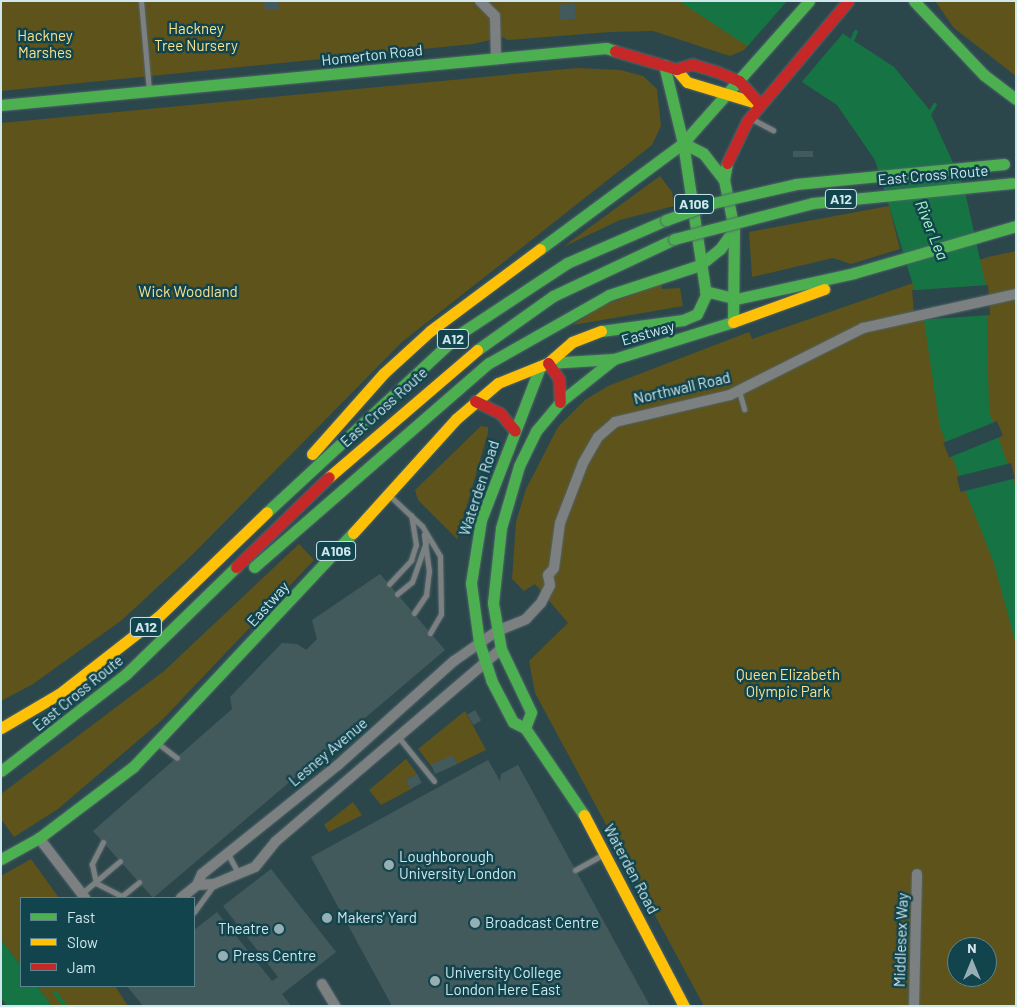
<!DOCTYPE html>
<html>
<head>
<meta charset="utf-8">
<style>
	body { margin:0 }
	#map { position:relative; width:1017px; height:1007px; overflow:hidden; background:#2c474c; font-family:Barlow,sans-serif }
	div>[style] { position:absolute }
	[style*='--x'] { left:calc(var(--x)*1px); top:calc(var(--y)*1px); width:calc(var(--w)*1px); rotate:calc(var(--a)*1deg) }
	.green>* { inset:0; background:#5e531a }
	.water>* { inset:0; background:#167444 }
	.pier>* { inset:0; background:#2c474c; transform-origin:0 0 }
	.stream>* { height:4px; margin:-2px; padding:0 2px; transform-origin:2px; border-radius:2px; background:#167444 }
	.building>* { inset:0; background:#435a5c; transform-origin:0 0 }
	.roads { filter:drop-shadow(0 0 1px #4f656a) drop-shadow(0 0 1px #4f656a) }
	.lane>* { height:5px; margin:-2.5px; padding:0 2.5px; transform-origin:2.5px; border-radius:2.5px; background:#7d8080 }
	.street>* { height:10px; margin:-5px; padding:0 5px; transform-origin:5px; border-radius:5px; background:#7d8080 }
	.fast>* { height:11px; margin:-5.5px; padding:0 5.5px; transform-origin:5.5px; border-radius:5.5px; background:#4caf50 }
	.slow>* { height:11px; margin:-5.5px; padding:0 5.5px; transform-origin:5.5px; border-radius:5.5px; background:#ffc107 }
	.jam>* { height:11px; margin:-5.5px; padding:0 5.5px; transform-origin:5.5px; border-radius:5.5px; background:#c62828 }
	.bridges { filter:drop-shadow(0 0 1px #4f656a) drop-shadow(0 0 1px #4f656a) }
	.fast-bridge>* { height:11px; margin:-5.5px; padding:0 5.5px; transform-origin:5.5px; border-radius:5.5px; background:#4caf50 }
	.dots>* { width:14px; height:14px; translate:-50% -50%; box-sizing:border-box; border:2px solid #12444e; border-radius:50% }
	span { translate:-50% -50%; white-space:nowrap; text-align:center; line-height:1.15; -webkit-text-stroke:5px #12444e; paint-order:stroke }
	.shield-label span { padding:1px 4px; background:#12444e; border:1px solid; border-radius:4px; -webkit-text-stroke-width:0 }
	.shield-label { font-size:14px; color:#cfe7ed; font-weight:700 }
	.park-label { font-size:15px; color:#f9e08b }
	.street-label { font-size:15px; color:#cfe7ed }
	.poi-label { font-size:15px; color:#cfe7ed }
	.left { translate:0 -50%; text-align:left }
	.right { translate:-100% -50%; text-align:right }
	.water-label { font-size:16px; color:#aafac3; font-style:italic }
	.frame { position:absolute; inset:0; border:2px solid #cfe7ed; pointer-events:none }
	.legend { position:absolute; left:20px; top:897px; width:175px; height:90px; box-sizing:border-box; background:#12444e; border:1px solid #5e858e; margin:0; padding:6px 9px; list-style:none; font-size:15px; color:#cfe7ed }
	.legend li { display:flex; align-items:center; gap:10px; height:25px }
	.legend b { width:25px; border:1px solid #5e858e }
	.north { position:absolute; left:947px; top:937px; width:50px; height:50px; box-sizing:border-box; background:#12444e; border:1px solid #5e858e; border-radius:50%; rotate:0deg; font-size:14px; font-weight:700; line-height:20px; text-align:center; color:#cfe7ed }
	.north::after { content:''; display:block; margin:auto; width:18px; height:22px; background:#96afb5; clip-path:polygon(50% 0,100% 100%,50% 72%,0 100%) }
</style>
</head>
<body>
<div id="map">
	<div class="green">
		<div style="clip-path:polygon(1px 1px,787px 1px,744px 50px,730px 56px,653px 31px,610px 32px,507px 40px,503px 37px,473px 44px,1px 91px)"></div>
		<div style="clip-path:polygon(935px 1px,1016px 1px,1016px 76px,954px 28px)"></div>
		<div style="clip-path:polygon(577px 68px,620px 70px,643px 76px,657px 89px,661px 126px,652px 145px,402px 342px,193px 554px,122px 620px,33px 684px,1px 701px,1px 123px)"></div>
		<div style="clip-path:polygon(660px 176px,672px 192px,674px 206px,620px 220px,563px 247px)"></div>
		<div style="clip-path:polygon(889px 206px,900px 249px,851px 264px,833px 258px,752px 277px,749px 232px)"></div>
		<div style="clip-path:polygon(evenodd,1016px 251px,1016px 1006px,704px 1006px,535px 693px,529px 661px,568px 623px,535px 584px,524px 591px,512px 579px,516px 522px,526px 489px,558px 427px,585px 400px,608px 386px,749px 332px,752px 339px,988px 257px,1016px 251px,957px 947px,987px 947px,987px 977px,957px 977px,957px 947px)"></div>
		<div style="clip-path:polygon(661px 284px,662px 289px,680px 288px,683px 306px,573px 325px,601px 306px)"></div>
		<div style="clip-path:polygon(481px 426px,488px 427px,488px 433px,457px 539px,418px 500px,415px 490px)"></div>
		<div style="clip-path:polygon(299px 544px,314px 560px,162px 720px,58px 809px,14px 837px,1px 819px,1px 794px,164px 671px)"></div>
		<div style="clip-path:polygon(465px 711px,486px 750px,457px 764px,453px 756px,432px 767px,418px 749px)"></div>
		<div style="clip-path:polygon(406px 759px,417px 774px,406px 780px,411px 789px,381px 805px,369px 790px)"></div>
		<div style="clip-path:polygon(353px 802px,362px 815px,329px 832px,324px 825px)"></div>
		<div style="clip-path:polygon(31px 859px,59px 898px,21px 898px,21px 966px,1px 940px,1px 876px)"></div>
		<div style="clip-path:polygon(37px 986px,115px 986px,128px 1006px,52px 1006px)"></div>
	</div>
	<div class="water">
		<div style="clip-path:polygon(679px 1px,793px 1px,894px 67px,928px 108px,964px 187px,986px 287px,989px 411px,1016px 488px,1016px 645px,994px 563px,940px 427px,924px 321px,875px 160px,837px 105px)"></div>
		<div style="clip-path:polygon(1px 940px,21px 966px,21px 986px,37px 986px,52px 1006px,7px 1006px,1px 998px)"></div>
	</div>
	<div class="pier">
		<div style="clip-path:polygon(787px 1px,797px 1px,845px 31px,800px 84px,746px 48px)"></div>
		<div style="left:988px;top:285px;width:30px;height:76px;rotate:86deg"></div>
		<div style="left:997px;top:421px;width:16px;height:58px;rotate:68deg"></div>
		<div style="left:1011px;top:463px;width:16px;height:56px;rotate:76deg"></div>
	</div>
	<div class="stream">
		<div style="--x:851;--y:43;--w:12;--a:-66"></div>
		<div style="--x:928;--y:116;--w:13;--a:-58"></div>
		<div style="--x:55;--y:993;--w:16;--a:52"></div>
	</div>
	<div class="building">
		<div style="clip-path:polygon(264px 1px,278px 1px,279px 9px,265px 10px)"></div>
		<div style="left:575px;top:4px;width:15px;height:16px;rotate:86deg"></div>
		<div style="left:793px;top:151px;width:20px;height:6px"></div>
		<div style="clip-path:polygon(380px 574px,445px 650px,153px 898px,93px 831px,232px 709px,230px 697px,282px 643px,297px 644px,306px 650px,317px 639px,312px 620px)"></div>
		<div style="left:475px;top:710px;width:12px;height:9px;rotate:59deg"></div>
		<div style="left:453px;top:755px;width:10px;height:24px;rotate:66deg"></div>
		<div style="clip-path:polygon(488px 760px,500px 781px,501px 774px,518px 765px,650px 1006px,392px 1006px,311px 857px)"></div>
		<div style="left:417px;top:774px;width:10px;height:13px;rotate:61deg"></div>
		<div style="clip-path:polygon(271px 869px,336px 952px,282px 994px,291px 1006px,143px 1006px,127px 986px,194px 986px,194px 930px,217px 912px,272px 981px,278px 977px,223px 906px)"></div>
	</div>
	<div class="roads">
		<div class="lane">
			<div style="--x:141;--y:1;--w:89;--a:84.9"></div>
			<div style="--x:752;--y:119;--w:24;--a:28"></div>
			<div style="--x:739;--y:391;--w:19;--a:74"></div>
			<div style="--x:390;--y:496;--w:44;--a:43.2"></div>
			<div style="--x:422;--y:526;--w:35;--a:59"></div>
			<div style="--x:440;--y:556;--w:58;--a:89"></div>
			<div style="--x:441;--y:614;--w:22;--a:120"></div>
			<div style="--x:389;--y:584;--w:33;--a:-47"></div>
			<div style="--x:411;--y:560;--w:16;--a:-72"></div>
			<div style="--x:416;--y:545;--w:30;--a:-99"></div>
			<div style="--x:397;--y:594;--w:19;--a:-39"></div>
			<div style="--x:412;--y:582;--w:42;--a:-70.7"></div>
			<div style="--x:414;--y:613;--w:22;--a:-56"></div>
			<div style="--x:426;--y:595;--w:24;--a:-83"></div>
			<div style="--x:429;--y:571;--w:37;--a:-98"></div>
			<div style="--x:400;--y:739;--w:54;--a:51"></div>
			<div style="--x:160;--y:745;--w:21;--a:37"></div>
			<div style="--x:103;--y:842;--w:25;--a:117"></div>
			<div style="--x:92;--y:864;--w:19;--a:78"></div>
			<div style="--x:96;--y:883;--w:29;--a:27"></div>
			<div style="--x:122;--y:896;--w:22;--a:-39"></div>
			<div style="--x:228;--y:854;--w:19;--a:62"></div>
			<div style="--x:575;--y:870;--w:31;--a:-29"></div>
			<div style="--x:81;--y:894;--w:51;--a:-40.2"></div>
			<div style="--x:194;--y:912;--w:34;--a:-54"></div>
		</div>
		<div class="street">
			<div style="--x:480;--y:1;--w:21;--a:45"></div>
			<div style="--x:495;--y:16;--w:41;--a:88.6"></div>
			<div style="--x:39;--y:838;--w:76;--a:52.5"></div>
			<div style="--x:197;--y:885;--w:17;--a:-3"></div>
			<div style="--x:214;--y:884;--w:44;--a:-22.5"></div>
			<div style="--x:255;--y:867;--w:32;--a:-51"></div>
			<div style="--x:275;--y:842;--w:297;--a:-40.5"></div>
			<div style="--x:181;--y:898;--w:21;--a:-39"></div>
			<div style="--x:197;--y:885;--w:12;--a:-66"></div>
			<div style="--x:202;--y:874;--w:174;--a:-38.7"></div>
			<div style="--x:338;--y:765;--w:156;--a:-41.9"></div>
			<div style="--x:454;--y:661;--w:52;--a:-34.9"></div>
			<div style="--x:497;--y:631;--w:31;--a:-22"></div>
			<div style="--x:526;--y:619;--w:22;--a:-47"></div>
			<div style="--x:541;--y:603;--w:20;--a:-63"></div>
			<div style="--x:550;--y:585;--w:10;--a:-101"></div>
			<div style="--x:548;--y:575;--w:9;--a:-49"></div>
			<div style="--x:554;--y:568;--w:45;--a:-82.4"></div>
			<div style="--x:560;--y:523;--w:64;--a:-69"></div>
			<div style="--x:583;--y:463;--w:30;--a:-60"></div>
			<div style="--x:598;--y:437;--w:23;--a:-41"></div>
			<div style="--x:615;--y:422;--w:118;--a:-13.2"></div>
			<div style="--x:730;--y:395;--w:149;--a:-26.7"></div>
			<div style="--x:863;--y:328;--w:157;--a:-12.5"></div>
			<div style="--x:322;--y:984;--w:26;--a:59"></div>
			<div style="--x:914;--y:1006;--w:132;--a:-88.7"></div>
		</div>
		<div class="fast">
			<div style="--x:914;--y:1;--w:102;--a:46.6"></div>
			<div style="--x:984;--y:75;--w:40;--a:37"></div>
			<div style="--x:664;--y:65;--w:80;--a:76.3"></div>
			<div style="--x:1;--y:105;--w:608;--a:-5.38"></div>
			<div style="--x:606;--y:48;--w:9;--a:18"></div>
			<div style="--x:683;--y:143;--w:190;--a:-48.4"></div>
			<div style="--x:683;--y:143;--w:22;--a:27"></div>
			<div style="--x:703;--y:153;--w:34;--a:52"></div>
			<div style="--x:540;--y:249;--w:178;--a:-36.5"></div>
			<div style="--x:700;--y:265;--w:26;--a:-39"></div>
			<div style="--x:720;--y:249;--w:24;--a:-55"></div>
			<div style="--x:705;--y:291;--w:32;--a:14"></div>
			<div style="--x:736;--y:299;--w:121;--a:-12.4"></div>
			<div style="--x:854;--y:273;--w:169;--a:-16.2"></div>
			<div style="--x:601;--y:331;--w:83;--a:-7.6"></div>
			<div style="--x:683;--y:320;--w:15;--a:-23"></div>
			<div style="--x:697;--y:314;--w:21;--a:-65"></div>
			<div style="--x:706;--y:295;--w:154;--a:-98.6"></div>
			<div style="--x:477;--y:350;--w:93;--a:-35.4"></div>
			<div style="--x:553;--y:296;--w:134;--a:-25.2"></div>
			<div style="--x:548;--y:363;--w:66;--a:-3.5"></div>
			<div style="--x:614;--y:359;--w:125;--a:-17.3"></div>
			<div style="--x:733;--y:322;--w:93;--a:-89.4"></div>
			<div style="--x:734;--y:229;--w:50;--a:-101.5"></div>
			<div style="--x:724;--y:180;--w:17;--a:-80"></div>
			<div style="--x:540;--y:367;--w:164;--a:111.1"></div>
			<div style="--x:481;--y:520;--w:64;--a:99"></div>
			<div style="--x:471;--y:583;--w:60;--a:82.3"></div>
			<div style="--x:479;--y:642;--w:40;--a:72"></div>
			<div style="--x:491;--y:680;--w:47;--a:62.4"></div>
			<div style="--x:513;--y:722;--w:13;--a:27"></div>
			<div style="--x:525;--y:728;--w:105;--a:55.9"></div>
			<div style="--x:267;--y:512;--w:260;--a:-42.8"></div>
			<div style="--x:458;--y:335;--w:131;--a:-33.4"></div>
			<div style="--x:567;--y:263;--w:108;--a:-23.5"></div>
			<div style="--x:254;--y:567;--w:311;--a:-41"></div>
			<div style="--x:489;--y:363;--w:138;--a:-29.5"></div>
			<div style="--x:609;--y:295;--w:96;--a:-18.2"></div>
			<div style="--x:525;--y:728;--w:17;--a:-69"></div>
			<div style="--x:531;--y:712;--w:70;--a:-115.5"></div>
			<div style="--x:501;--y:649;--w:47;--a:-99.9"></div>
			<div style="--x:493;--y:603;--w:75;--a:-83.9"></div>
			<div style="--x:501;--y:528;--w:65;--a:-73.8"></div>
			<div style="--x:519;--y:466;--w:39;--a:-64"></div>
			<div style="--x:536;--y:431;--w:38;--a:-50"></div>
			<div style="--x:560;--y:402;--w:69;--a:-38.5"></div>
			<div style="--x:1;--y:771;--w:158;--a:-37.8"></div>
			<div style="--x:126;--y:674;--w:153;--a:-44.2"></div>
			<div style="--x:1;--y:859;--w:43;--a:-28.9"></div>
			<div style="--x:39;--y:838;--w:118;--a:-37.1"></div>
			<div style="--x:133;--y:767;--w:321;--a:-46.8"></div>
		</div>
		<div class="slow">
			<div style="--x:676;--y:69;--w:17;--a:50"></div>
			<div style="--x:687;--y:82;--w:76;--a:16.8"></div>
			<div style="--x:733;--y:322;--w:97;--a:-19.9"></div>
			<div style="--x:312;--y:454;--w:108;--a:-48.4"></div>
			<div style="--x:384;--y:373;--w:62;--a:-42.4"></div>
			<div style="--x:430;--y:331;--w:137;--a:-36.7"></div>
			<div style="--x:329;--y:477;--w:195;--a:-40.6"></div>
			<div style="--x:353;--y:533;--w:154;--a:-47.9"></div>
			<div style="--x:456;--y:419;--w:55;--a:-40.6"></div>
			<div style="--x:498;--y:383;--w:54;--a:-21.8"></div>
			<div style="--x:548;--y:363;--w:32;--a:-41"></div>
			<div style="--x:572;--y:342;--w:31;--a:-21"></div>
			<div style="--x:1;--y:728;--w:67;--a:-30.4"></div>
			<div style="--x:59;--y:694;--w:125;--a:-37.9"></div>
			<div style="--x:158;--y:617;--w:151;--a:-43.9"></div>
			<div style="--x:584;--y:815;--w:216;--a:62.4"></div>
		</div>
		<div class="jam">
			<div style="--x:615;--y:51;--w:64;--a:16.4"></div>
			<div style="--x:676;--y:69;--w:17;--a:-17"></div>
			<div style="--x:692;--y:64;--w:27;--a:17"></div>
			<div style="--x:718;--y:72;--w:23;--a:23"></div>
			<div style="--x:739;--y:81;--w:31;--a:48"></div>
			<div style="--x:727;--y:163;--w:47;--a:-64.5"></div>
			<div style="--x:747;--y:121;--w:157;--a:-49.9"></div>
			<div style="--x:548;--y:363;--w:19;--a:55"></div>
			<div style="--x:559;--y:379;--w:23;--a:88"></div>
			<div style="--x:475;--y:401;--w:28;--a:26"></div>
			<div style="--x:500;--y:413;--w:23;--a:50"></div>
			<div style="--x:236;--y:567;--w:129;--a:-44.1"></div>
		</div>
	</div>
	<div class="bridges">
		<div class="fast-bridge">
			<div style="--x:666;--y:220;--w:50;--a:-19.9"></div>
			<div style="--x:713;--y:203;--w:85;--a:-12.9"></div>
			<div style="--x:796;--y:184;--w:209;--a:-5.5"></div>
			<div style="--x:674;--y:239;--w:144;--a:-14.5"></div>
			<div style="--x:813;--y:203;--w:200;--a:-5.7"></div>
		</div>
	</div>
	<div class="dots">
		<div style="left:389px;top:865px;background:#96afb5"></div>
		<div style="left:327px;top:918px;background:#96afb5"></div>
		<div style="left:475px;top:923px;background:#96afb5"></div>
		<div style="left:279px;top:929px;background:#96afb5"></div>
		<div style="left:223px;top:956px;background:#96afb5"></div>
		<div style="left:435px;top:981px;background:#96afb5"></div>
	</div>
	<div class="shield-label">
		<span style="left:841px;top:199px">A12</span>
		<span style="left:694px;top:204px">A106</span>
		<span style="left:453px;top:339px">A12</span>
		<span style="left:336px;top:551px">A106</span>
		<span style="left:146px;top:627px">A12</span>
	</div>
	<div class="park-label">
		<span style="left:196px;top:37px">Hackney<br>Tree Nursery</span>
		<span style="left:45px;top:44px">Hackney<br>Marshes</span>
		<span style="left:188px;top:292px">Wick Woodland</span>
		<span style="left:788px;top:683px">Queen Elizabeth<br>Olympic Park</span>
	</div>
	<div class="street-label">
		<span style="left:372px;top:55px;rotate:-6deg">Homerton Road</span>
		<span style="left:933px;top:175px;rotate:-5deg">East Cross Route</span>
		<span style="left:648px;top:333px;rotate:-16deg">Eastway</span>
		<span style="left:682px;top:388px;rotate:-13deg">Northwall Road</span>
		<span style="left:384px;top:407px;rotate:-42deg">East Cross Route</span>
		<span style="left:479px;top:488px;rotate:-72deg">Waterden Road</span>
		<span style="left:268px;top:604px;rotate:-48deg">Eastway</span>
		<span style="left:78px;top:693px;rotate:-39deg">East Cross Route</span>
		<span style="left:328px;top:752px;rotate:-40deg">Lesney Avenue</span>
		<span style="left:631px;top:869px;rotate:62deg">Waterden Road</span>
		<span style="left:901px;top:940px;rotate:-88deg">Middlesex Way</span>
	</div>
	<div class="poi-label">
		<span class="left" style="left:399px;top:865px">Loughborough<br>University London</span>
		<span class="left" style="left:337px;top:918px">Makers' Yard</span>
		<span class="left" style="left:485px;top:923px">Broadcast Centre</span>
		<span class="right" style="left:269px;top:929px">Theatre</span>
		<span class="left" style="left:233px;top:956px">Press Centre</span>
		<span class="left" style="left:445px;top:981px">University College<br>London Here East</span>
	</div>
	<div class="water-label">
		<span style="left:932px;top:230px;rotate:68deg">River Lea</span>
	</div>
	<div class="frame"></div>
	<ul class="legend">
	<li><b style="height:6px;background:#4caf50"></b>Fast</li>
	<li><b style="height:6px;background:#ffc107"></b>Slow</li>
	<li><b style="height:6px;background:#c62828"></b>Jam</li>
	</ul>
	<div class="north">N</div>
</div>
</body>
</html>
